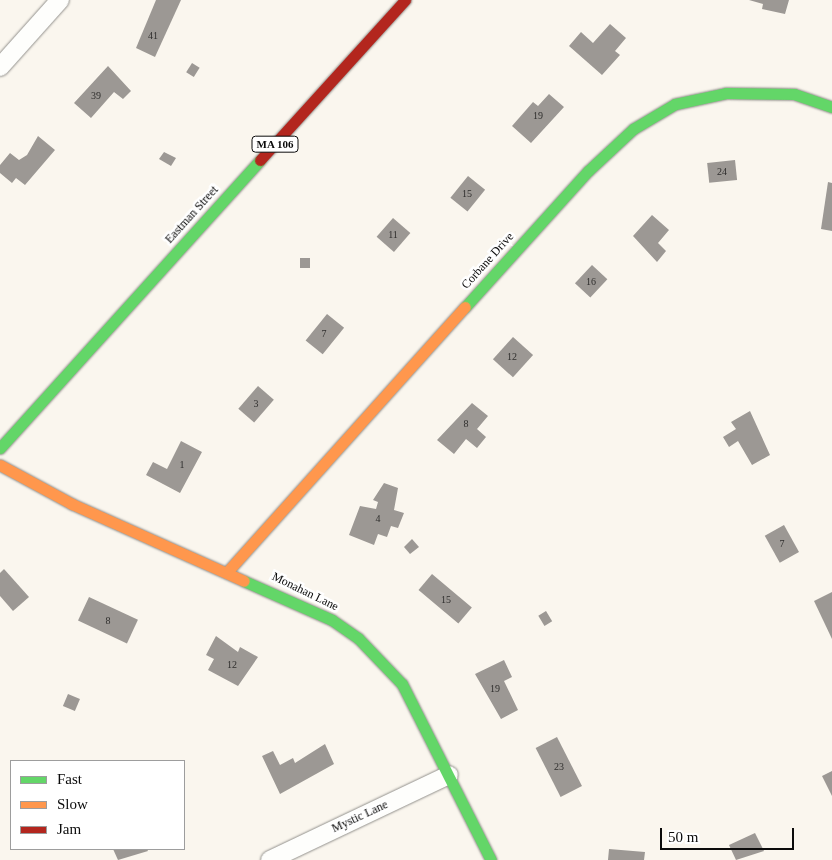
<!DOCTYPE html>
<html>
<head>
<meta charset="utf-8">
<style>
	body { margin:0 }
	#map { position:relative; width:832px; height:860px; overflow:hidden; background:#faf6ee; font-family:"Times New Roman",serif }
	div>[style] { position:absolute }
	[style*='--x'] { left:calc(var(--x)*1px); top:calc(var(--y)*1px); width:calc(var(--w)*1px); rotate:calc(var(--a)*1deg) }
	.building>* { inset:0; background:#9c9894; transform-origin:0 0 }
	.roads { filter:drop-shadow(0 0 1px #93918d) drop-shadow(0 0 1px #93918d) }
	.street>* { height:18px; margin:-9px; padding:0 9px; transform-origin:9px; border-radius:9px; background:#fefefc }
	.fast>* { height:11px; margin:-5.5px; padding:0 5.5px; transform-origin:5.5px; border-radius:5.5px; background:#63d668 }
	.slow>* { height:11px; margin:-5.5px; padding:0 5.5px; transform-origin:5.5px; border-radius:5.5px; background:#ff974d }
	.jam>* { height:11px; margin:-5.5px; padding:0 5.5px; transform-origin:5.5px; border-radius:5.5px; background:#b3261e }
	span { translate:-50% -50%; white-space:nowrap; text-align:center; line-height:1.15; -webkit-text-stroke:5px #fff; paint-order:stroke }
	.number-label { font-size:10px; color:#2f2e2d }
	.number-label span { -webkit-text-stroke-width:0 }
	.shield-label span { padding:1px 4px; background:#fff; border:1px solid; border-radius:4px; -webkit-text-stroke-width:0 }
	.shield-label { font-size:11px; color:#0b0b0b; font-weight:700 }
	.street-label { font-size:12px; color:#0b0b0b }
	.legend { position:absolute; left:10px; top:760px; width:175px; height:90px; box-sizing:border-box; background:#fff; border:1px solid #9d9d9d; margin:0; padding:6px 9px; list-style:none; font-size:15px; color:#0b0b0b }
	.legend li { display:flex; align-items:center; gap:10px; height:25px }
	.legend b { width:25px; border:1px solid #9d9d9d }
	.scale { position:absolute; left:660px; top:828px; width:134px; height:22px; box-sizing:border-box; border:2px solid #0b0b0b; border-top:0; padding-left:6px; font-size:15px; line-height:18px; white-space:nowrap; color:#0b0b0b; -webkit-text-stroke:4px #fff; paint-order:stroke }
</style>
</head>
<body>
<div id="map">
	<div class="building">
		<div style="clip-path:polygon(156px 0,181px 0,155px 57px,136px 48px)"></div>
		<div style="clip-path:polygon(749px 0,789px 0,785px 14px,762px 9px,763px 4px)"></div>
		<div style="clip-path:polygon(610px 24px,626px 38px,615px 51px,620px 55px,602px 75px,569px 46px,581px 32px,593px 43px)"></div>
		<div style="left:192px;top:63px;width:9px;height:11px;rotate:32deg"></div>
		<div style="clip-path:polygon(108px 66px,131px 91px,123px 99px,114px 92px,91px 118px,74px 103px)"></div>
		<div style="clip-path:polygon(549px 94px,564px 107px,531px 143px,512px 126px,533px 102px,538px 106px)"></div>
		<div style="clip-path:polygon(38px 136px,55px 150px,25px 185px,16px 178px,12px 183px,0 173px,0 165px,10px 153px,19px 160px,27px 155px)"></div>
		<div style="clip-path:polygon(164px 152px,176px 158px,171px 166px,159px 159px)"></div>
		<div style="left:735px;top:160px;width:20px;height:28px;rotate:84deg"></div>
		<div style="left:468px;top:176px;width:22px;height:28px;rotate:39deg"></div>
		<div style="clip-path:polygon(828px 182px,832px 183px,832px 231px,821px 229px)"></div>
		<div style="clip-path:polygon(652px 215px,669px 230px,658px 243px,666px 251px,657px 262px,633px 236px)"></div>
		<div style="left:393px;top:218px;width:23px;height:25px;rotate:41deg"></div>
		<div style="left:300px;top:258px;width:10px;height:10px"></div>
		<div style="left:592px;top:265px;width:21px;height:25px;rotate:43deg"></div>
		<div style="left:327px;top:314px;width:22px;height:34px;rotate:39deg"></div>
		<div style="left:513px;top:337px;width:27px;height:30px;rotate:42deg"></div>
		<div style="left:258px;top:386px;width:21px;height:30px;rotate:41deg"></div>
		<div style="clip-path:polygon(472px 403px,488px 416px,477px 429px,486px 437px,477px 448px,466px 439px,454px 454px,437px 440px)"></div>
		<div style="clip-path:polygon(750px 411px,770px 455px,752px 465px,738px 441px,729px 447px,723px 437px,736px 429px,731px 422px)"></div>
		<div style="clip-path:polygon(181px 441px,202px 452px,180px 493px,146px 475px,153px 462px,167px 469px)"></div>
		<div style="clip-path:polygon(384px 483px,398px 488px,394px 510px,404px 513px,398px 528px,391px 526px,387px 537px,378px 534px,374px 545px,349px 535px,360px 506px,376px 509px,378px 502px,373px 500px)"></div>
		<div style="left:784px;top:525px;width:31px;height:22px;rotate:61deg"></div>
		<div style="clip-path:polygon(412px 539px,419px 547px,410px 554px,404px 547px)"></div>
		<div style="clip-path:polygon(4px 569px,29px 597px,13px 611px,0 596px,0 573px)"></div>
		<div style="left:432px;top:574px;width:52px;height:21px;rotate:40deg"></div>
		<div style="clip-path:polygon(832px 592px,832px 639px,814px 601px)"></div>
		<div style="left:89px;top:597px;width:54px;height:26px;rotate:25deg"></div>
		<div style="left:546px;top:611px;width:12px;height:9px;rotate:59deg"></div>
		<div style="clip-path:polygon(216px 636px,238px 652px,240px 647px,258px 657px,238px 686px,208px 670px,214px 659px,206px 655px)"></div>
		<div style="clip-path:polygon(504px 660px,512px 677px,504px 681px,518px 710px,501px 719px,475px 674px)"></div>
		<div style="left:68px;top:694px;width:13px;height:13px;rotate:23deg"></div>
		<div style="left:557px;top:737px;width:55px;height:24px;rotate:63deg"></div>
		<div style="clip-path:polygon(325px 744px,334px 764px,280px 794px,262px 756px,273px 751px,280px 765px,293px 758px,295px 763px)"></div>
		<div style="clip-path:polygon(832px 771px,832px 796px,822px 776px)"></div>
		<div style="clip-path:polygon(755px 833px,764px 851px,736px 860px,729px 845px)"></div>
		<div style="clip-path:polygon(113px 849px,147px 849px,148px 851px,118px 860px)"></div>
		<div style="clip-path:polygon(609px 849px,645px 852px,644px 860px,608px 860px)"></div>
	</div>
	<div class="roads">
		<div class="street">
			<div style="--x:0;--y:67;--w:90;--a:-48.2"></div>
			<div style="--x:270;--y:860;--w:198;--a:-25.4"></div>
		</div>
		<div class="fast">
			<div style="--x:465;--y:307;--w:183;--a:-47.9"></div>
			<div style="--x:588;--y:171;--w:62;--a:-43"></div>
			<div style="--x:633;--y:129;--w:49;--a:-30.8"></div>
			<div style="--x:675;--y:104;--w:52;--a:-12.2"></div>
			<div style="--x:726;--y:93;--w:68;--a:0.8"></div>
			<div style="--x:794;--y:94;--w:40;--a:18.9"></div>
			<div style="--x:0;--y:448;--w:388;--a:-47.9"></div>
			<div style="--x:244;--y:581;--w:96;--a:23.9"></div>
			<div style="--x:332;--y:620;--w:32;--a:35"></div>
			<div style="--x:358;--y:638;--w:64;--a:46.3"></div>
			<div style="--x:402;--y:684;--w:197;--a:63.2"></div>
		</div>
		<div class="slow">
			<div style="--x:0;--y:465;--w:82;--a:28.4"></div>
			<div style="--x:72;--y:504;--w:188;--a:24.1"></div>
			<div style="--x:227;--y:572;--w:356;--a:-48.1"></div>
		</div>
		<div class="jam">
			<div style="--x:260;--y:160;--w:216;--a:-47.8"></div>
		</div>
	</div>
	<div class="number-label">
		<span style="left:153px;top:36px">41</span>
		<span style="left:96px;top:96px">39</span>
		<span style="left:538px;top:116px">19</span>
		<span style="left:722px;top:172px">24</span>
		<span style="left:467px;top:194px">15</span>
		<span style="left:393px;top:235px">11</span>
		<span style="left:591px;top:282px">16</span>
		<span style="left:324px;top:334px">7</span>
		<span style="left:512px;top:357px">12</span>
		<span style="left:256px;top:404px">3</span>
		<span style="left:466px;top:424px">8</span>
		<span style="left:182px;top:465px">1</span>
		<span style="left:378px;top:519px">4</span>
		<span style="left:782px;top:544px">7</span>
		<span style="left:446px;top:600px">15</span>
		<span style="left:108px;top:621px">8</span>
		<span style="left:232px;top:665px">12</span>
		<span style="left:495px;top:689px">19</span>
		<span style="left:559px;top:767px">23</span>
	</div>
	<div class="shield-label">
		<span style="left:275px;top:144px">MA 106</span>
	</div>
	<div class="street-label">
		<span style="left:192px;top:215px;rotate:-48deg">Eastman Street</span>
		<span style="left:488px;top:261px;rotate:-48deg">Corbane Drive</span>
		<span style="left:305px;top:592px;rotate:26deg">Monahan Lane</span>
		<span style="left:360px;top:817px;rotate:-25deg">Mystic Lane</span>
	</div>
	<ul class="legend">
	<li><b style="height:6px;background:#63d668"></b>Fast</li>
	<li><b style="height:6px;background:#ff974d"></b>Slow</li>
	<li><b style="height:6px;background:#b3261e"></b>Jam</li>
	</ul>
	<div class="scale">50 m</div>
</div>
</body>
</html>
